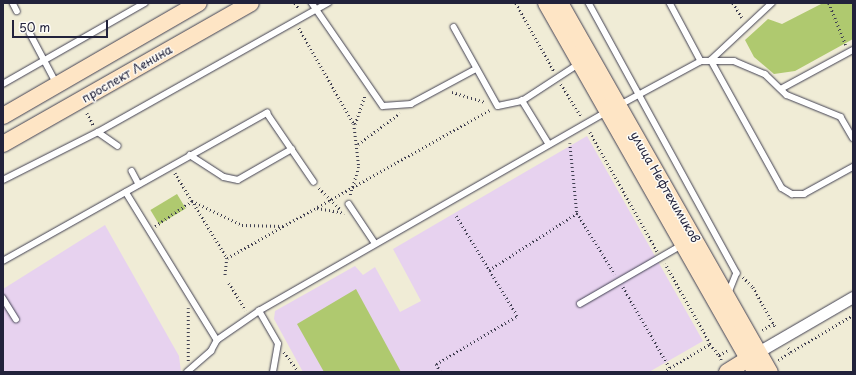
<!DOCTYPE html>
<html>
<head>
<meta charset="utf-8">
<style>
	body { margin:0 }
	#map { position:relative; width:856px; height:375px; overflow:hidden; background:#f0ecd6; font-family:"Playpen Sans",sans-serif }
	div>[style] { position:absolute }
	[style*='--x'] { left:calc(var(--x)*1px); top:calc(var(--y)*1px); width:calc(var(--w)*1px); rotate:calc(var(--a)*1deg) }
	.built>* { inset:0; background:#e7d2ef }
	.green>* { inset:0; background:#afc96f; transform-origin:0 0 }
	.path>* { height:2.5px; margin-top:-1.25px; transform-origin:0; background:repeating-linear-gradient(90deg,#414052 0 1px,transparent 0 4px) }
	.roads { filter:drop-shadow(0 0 1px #414052) drop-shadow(0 0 1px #414052) }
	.lane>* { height:5.5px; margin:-2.75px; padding:0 2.75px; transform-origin:2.75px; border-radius:2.75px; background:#fff }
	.street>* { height:11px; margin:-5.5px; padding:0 5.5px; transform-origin:5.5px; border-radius:5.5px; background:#fff }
	.secondary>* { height:16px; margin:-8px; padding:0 8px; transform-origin:8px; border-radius:8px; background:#fee5c5 }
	span { translate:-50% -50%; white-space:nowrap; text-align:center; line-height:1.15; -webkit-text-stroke:3px #fdfcf7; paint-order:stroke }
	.street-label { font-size:12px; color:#22223b }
	.frame { position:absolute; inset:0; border:4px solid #22223b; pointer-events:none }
	.scale { position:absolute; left:12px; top:20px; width:96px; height:18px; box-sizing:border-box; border:2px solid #22223b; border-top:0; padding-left:5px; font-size:12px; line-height:14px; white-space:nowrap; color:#22223b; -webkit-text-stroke:3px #fdfcf7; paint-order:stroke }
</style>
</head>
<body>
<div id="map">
	<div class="built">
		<div style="clip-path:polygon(587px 136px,703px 341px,649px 372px,303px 372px,274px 319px,275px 311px,355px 266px,363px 275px,375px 267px,400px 312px,421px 301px,393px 249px)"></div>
		<div style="clip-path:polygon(105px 225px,179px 356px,181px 372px,3px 372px,3px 289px)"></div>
	</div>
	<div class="green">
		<div style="clip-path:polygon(823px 3px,853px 3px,853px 39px,795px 71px,774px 74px,754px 57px,745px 40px,768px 19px,782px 24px)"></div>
		<div style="left:177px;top:194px;width:17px;height:31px;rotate:59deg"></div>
		<div style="clip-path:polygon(356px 289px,401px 372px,324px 372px,297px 324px)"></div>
	</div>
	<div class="path">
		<div style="--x:295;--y:3;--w:7;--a:56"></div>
		<div style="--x:516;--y:3;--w:78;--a:60.8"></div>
		<div style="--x:733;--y:3;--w:19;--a:58"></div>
		<div style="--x:829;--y:3;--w:45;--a:68"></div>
		<div style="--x:299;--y:28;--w:111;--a:60.2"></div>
		<div style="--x:354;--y:124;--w:43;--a:83.4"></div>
		<div style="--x:359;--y:167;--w:30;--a:107"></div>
		<div style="--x:561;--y:84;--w:39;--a:58"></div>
		<div style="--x:452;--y:92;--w:34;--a:17"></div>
		<div style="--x:87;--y:113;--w:15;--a:62"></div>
		<div style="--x:355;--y:124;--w:31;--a:-71"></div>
		<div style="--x:590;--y:132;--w:137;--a:60.6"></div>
		<div style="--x:570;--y:143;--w:70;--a:84.3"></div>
		<div style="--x:577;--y:213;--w:72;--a:58.1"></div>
		<div style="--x:358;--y:144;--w:52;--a:-36.4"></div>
		<div style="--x:175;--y:173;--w:100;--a:58.5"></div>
		<div style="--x:227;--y:258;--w:19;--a:96"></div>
		<div style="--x:319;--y:188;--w:31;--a:45"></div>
		<div style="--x:317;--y:208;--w:28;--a:10"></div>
		<div style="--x:155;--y:226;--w:45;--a:-34"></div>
		<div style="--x:192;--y:201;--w:55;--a:25.6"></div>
		<div style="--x:242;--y:225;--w:41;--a:1.4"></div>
		<div style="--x:227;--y:258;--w:302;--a:-29.4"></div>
		<div style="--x:489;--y:270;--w:105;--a:-32.9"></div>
		<div style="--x:743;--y:277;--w:14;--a:45"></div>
		<div style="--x:753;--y:287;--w:47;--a:60.7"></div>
		<div style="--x:229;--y:283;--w:32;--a:58"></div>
		<div style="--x:623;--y:287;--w:94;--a:59.9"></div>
		<div style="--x:762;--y:330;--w:14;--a:-30"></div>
		<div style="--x:710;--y:344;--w:14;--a:51"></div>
		<div style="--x:284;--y:352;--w:25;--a:53"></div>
		<div style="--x:791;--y:352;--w:72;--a:-30.8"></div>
		<div style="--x:721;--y:360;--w:5;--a:-112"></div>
		<div style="--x:719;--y:355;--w:10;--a:-29"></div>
		<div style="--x:778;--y:360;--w:15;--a:-32"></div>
		<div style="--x:791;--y:352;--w:5;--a:-127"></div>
		<div style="--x:188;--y:361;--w:53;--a:-90"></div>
		<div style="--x:440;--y:372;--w:9;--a:-117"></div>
		<div style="--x:436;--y:364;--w:94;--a:-30.7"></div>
		<div style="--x:517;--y:316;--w:117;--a:-121.4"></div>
		<div style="--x:663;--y:372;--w:55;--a:-30.8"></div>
		<div style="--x:710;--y:344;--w:92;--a:-119.4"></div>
	</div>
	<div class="roads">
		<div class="lane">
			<div style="--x:13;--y:3;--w:9;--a:63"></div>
			<div style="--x:312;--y:3;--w:125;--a:55.4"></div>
			<div style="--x:383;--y:106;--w:28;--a:-4"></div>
			<div style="--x:411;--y:104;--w:74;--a:-28.3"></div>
			<div style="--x:589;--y:3;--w:308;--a:61.3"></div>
			<div style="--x:737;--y:273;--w:24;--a:112"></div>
			<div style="--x:670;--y:3;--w:66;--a:61.9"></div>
			<div style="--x:454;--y:27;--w:90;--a:60.9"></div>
			<div style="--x:498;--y:106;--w:25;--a:-12"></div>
			<div style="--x:30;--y:33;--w:58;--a:62.1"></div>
			<div style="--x:711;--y:60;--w:146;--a:61"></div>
			<div style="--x:782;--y:188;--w:12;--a:31"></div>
			<div style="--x:792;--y:194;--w:12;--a:0"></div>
			<div style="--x:804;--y:194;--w:56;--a:-28.9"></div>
			<div style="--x:711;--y:60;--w:83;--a:-43.1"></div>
			<div style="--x:3;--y:84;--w:163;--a:-29.7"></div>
			<div style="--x:781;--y:89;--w:82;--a:-28.4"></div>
			<div style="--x:620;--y:105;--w:92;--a:-28.5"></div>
			<div style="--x:701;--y:61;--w:33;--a:0"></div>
			<div style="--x:734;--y:61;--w:34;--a:23"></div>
			<div style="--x:765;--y:74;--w:30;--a:44"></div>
			<div style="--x:787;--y:95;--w:58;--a:22.2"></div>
			<div style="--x:841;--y:117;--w:24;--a:60"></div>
			<div style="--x:98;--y:132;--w:24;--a:35"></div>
			<div style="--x:549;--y:145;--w:52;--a:-121.5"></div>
			<div style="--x:522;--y:101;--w:69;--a:-33.2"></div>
			<div style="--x:190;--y:155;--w:40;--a:32.9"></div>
			<div style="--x:224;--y:177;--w:14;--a:12"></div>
			<div style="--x:238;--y:180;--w:62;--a:-29.9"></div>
			<div style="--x:132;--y:171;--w:15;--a:62"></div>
			<div style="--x:3;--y:180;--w:106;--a:-26.8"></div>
			<div style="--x:98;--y:132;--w:264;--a:-29.3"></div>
			<div style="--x:126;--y:192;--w:174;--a:58.4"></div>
			<div style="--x:349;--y:204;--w:47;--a:56.3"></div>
			<div style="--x:3;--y:261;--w:303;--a:-29.3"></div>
			<div style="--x:267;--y:113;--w:83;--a:55.7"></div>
			<div style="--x:3;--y:298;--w:25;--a:58"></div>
			<div style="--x:580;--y:304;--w:118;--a:-30"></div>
			<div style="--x:187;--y:372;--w:32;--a:-41"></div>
			<div style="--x:211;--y:351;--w:13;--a:-61"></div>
			<div style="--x:217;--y:340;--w:51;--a:-34.6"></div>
			<div style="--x:273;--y:372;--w:28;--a:-80"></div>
			<div style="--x:278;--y:344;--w:38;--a:-120"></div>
			<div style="--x:259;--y:311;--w:401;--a:-29.8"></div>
		</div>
		<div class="street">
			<div style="--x:758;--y:352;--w:110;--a:-30.1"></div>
		</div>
		<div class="secondary">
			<div style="--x:546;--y:3;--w:425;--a:60.4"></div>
			<div style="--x:560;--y:3;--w:425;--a:60.4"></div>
			<div style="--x:3;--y:116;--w:226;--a:-30"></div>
			<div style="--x:3;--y:144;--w:285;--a:-29.6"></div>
			<div style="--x:727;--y:372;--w:36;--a:-32"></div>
		</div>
	</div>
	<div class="street-label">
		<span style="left:127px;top:74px;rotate:-30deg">проспект Ленина</span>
		<span style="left:665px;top:187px;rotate:60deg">улица Нефтехимиков</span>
	</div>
	<div class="frame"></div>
	<div class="scale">50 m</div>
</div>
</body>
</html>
